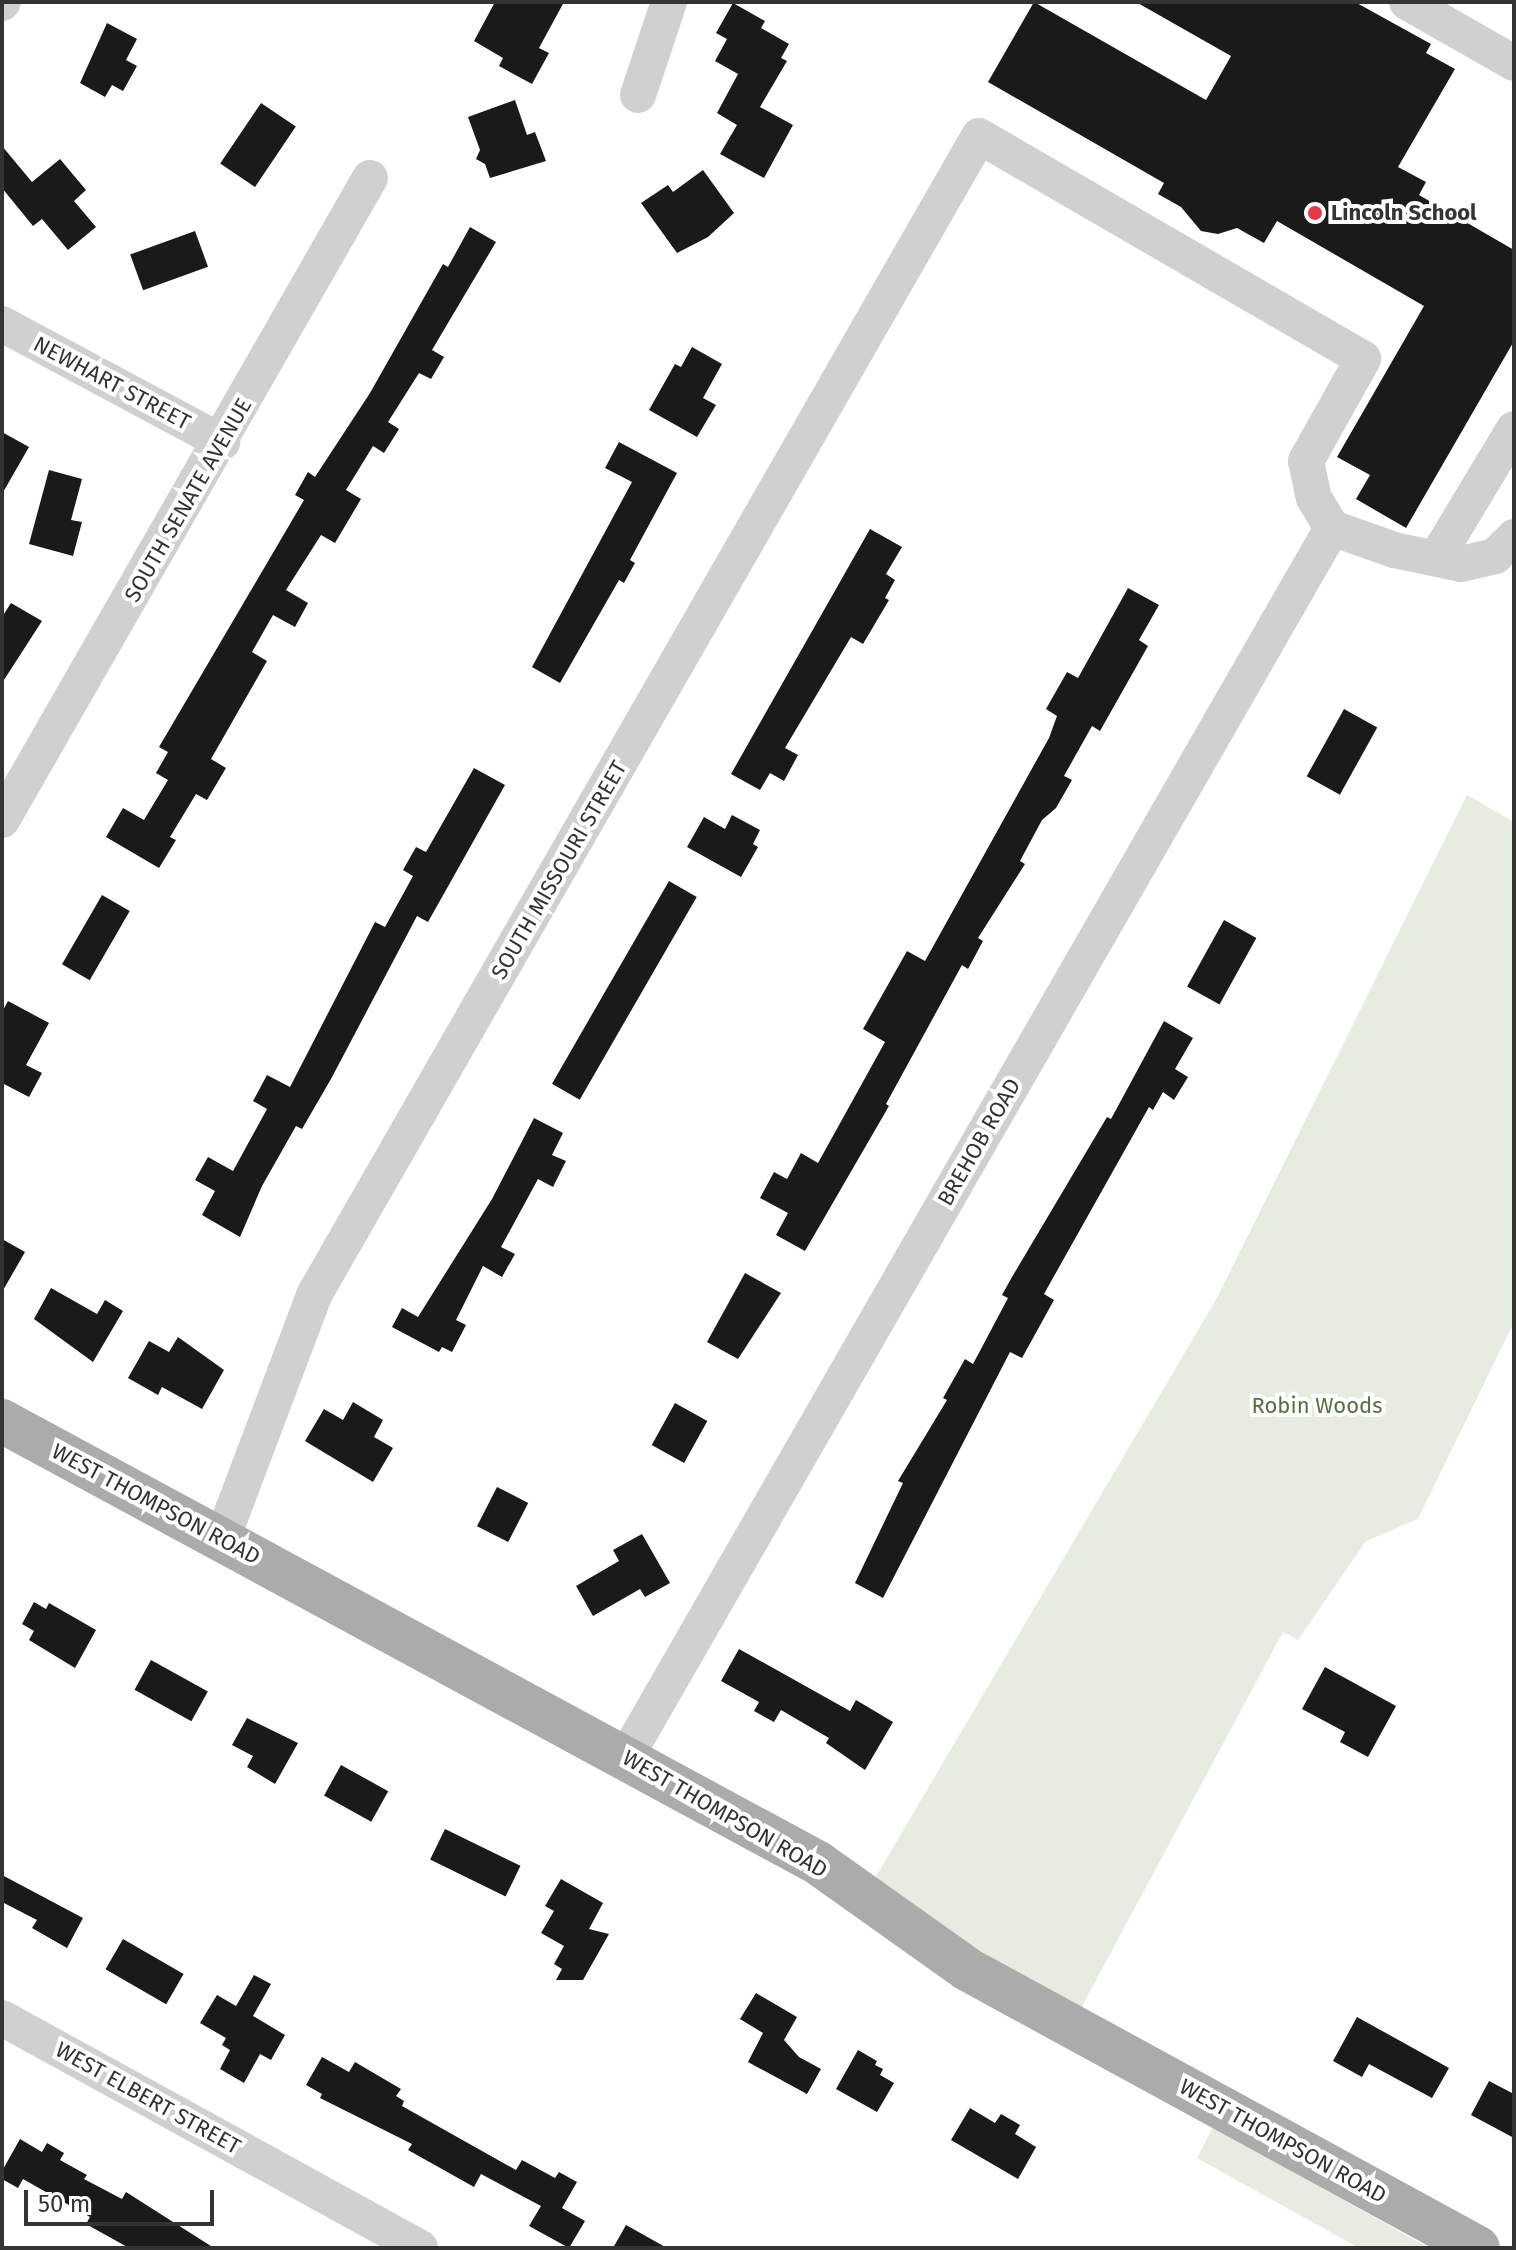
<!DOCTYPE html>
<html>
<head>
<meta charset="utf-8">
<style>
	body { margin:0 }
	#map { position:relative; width:1516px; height:2250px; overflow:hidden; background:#fff; font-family:"Fira Sans",sans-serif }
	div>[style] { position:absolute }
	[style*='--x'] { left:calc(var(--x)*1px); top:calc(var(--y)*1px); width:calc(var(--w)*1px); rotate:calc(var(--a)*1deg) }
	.green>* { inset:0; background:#e6ecdf }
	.building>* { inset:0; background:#1a1a1a; transform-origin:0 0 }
	.minor>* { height:36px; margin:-18px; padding:0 18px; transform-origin:18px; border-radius:18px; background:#d0d0d0 }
	.major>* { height:44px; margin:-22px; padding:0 22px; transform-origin:22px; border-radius:22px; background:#ababab }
	.dots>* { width:22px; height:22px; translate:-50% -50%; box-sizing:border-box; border:4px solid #fff; border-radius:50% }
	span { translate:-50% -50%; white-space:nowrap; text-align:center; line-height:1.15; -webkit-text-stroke:8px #fff; paint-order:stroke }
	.poi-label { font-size:22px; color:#333; font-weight:700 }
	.left { translate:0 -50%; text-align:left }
	.street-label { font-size:22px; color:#333 }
	.park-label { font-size:22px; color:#56703f }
	.frame { position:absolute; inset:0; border:4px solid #333; pointer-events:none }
	.scale { position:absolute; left:24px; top:2190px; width:190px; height:36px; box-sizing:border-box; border:4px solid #333; border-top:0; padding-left:10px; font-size:24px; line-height:28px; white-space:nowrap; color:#333; -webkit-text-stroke:6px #fff; paint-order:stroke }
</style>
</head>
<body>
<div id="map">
	<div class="green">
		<div style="clip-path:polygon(1467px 795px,1514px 822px,1514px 1322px,1418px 1519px,1366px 1541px,1298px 1640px,1283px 1632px,1080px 2010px,871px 1885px,1217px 1298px)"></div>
		<div style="clip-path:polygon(1213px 2127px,1429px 2248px,1359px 2248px,1197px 2158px)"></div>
	</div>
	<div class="building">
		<div style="clip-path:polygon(495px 2px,564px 2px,539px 48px,549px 53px,532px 84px,499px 66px,503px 58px,474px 41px)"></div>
		<div style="clip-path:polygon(1034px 2px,1206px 100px,1231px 56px,1136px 2px,1355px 2px,1431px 44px,1426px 53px,1455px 69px,1398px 167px,1426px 182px,1419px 195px,1514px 250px,1514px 341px,1406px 528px,1356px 499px,1370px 475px,1337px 457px,1424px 306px,1277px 221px,1264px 243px,1237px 228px,1218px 234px,1201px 231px,1181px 207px,1158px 194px,1164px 183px,988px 82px)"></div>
		<div style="clip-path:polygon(733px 3px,765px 21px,761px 28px,789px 44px,781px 58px,787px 61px,760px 107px,793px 125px,764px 178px,720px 154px,737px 125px,717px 113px,738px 74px,715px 61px,727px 39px,716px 33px)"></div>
		<div style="clip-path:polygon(107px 23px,137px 39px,126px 60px,137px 66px,123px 91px,112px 85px,105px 97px,80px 83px)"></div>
		<div style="clip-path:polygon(515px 100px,527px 135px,535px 132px,546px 161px,490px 178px,485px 164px,476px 159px,480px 150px,468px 117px)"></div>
		<div style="left:261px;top:103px;width:42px;height:73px;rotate:34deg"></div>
		<div style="clip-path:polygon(2px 146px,32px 182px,60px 159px,86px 190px,74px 201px,96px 227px,68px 250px,42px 219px,33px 226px,2px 188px)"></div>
		<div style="clip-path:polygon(703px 170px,734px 213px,708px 237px,677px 253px,641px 203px,668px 185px,673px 192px)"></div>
		<div style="clip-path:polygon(470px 227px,496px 242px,432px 350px,444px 357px,431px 379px,419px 373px,388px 422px,399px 429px,384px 453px,373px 446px,346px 490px,361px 499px,335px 543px,321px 535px,286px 590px,308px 603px,295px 627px,273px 615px,252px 652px,267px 661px,211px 759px,226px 768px,207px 800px,196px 794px,170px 837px,176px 840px,159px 868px,106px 837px,123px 808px,144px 820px,168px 780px,156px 773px,168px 752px,159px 747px,304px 500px,295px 495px,308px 472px,315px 477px,370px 393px,443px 264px,448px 267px)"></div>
		<div style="left:195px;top:231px;width:38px;height:69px;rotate:70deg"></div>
		<div style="clip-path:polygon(692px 347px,722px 364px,703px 398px,716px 405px,697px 437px,649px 410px,675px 364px,681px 367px)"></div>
		<div style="clip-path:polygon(2px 432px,29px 447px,2px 494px)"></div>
		<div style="clip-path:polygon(619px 442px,677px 473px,630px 560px,635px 563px,624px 583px,619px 580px,560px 683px,532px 667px,632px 482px,605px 468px)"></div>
		<div style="clip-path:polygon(49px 470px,82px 479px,71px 520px,82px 522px,73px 556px,29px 544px)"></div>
		<div style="clip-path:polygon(870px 529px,902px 547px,886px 574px,895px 580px,885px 598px,889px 600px,863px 644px,851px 637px,785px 748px,798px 755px,784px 781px,770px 773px,760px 790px,731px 774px)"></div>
		<div style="clip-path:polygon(1128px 588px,1159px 605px,1139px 640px,1148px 646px,1100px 731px,1092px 726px,1064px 776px,1072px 780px,1056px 808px,1042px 820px,1020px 861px,1025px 864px,978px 938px,983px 941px,968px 969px,962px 965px,886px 1104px,889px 1106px,805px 1251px,776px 1235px,788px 1213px,760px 1198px,774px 1172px,787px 1179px,801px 1153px,818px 1163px,885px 1042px,863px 1029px,907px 951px,925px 961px,1049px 738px,1057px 716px,1046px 709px,1067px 672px,1078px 678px)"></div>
		<div style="clip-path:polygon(11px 603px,42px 621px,2px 683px,2px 617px)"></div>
		<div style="left:1344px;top:709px;width:38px;height:77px;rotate:29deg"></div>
		<div style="clip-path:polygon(474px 768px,505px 785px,428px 922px,417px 916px,331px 1079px,302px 1129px,296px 1126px,262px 1186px,240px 1237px,202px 1215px,215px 1191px,195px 1180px,208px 1157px,233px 1171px,267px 1109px,253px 1101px,267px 1075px,290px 1087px,375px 922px,385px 927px,413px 876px,403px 870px,416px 847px,426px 852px)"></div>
		<div style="clip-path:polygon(732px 815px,760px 830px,753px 844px,758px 847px,741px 877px,687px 847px,704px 817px,725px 829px)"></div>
		<div style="left:669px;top:881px;width:32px;height:234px;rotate:30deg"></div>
		<div style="left:102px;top:895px;width:32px;height:80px;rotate:30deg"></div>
		<div style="left:1224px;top:920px;width:37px;height:76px;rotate:29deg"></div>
		<div style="clip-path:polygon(8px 1001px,49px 1023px,26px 1065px,42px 1073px,29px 1097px,2px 1083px,2px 1012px)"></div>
		<div style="clip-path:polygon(1164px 1021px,1193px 1038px,1175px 1069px,1188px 1077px,1174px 1100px,1163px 1092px,1153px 1110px,1149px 1107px,1044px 1294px,1054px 1300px,1022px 1358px,1010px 1352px,883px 1598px,855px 1583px,903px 1483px,898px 1481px,947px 1400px,943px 1398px,965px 1359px,973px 1364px,1008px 1298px,1002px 1295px,1012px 1277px,1107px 1117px,1111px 1119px)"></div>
		<div style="clip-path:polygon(534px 1118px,563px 1133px,552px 1155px,566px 1161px,553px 1187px,538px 1179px,501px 1247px,515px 1254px,502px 1277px,483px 1266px,456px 1320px,466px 1325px,452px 1352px,442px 1347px,439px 1352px,392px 1327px,402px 1308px,418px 1317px,492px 1199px)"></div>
		<div style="clip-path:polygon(2px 1239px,25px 1252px,2px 1292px)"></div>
		<div style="clip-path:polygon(745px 1273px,781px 1293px,738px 1359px,707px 1342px)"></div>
		<div style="clip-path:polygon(51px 1288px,97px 1314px,105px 1300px,123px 1311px,93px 1362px,34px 1319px)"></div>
		<div style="clip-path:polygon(178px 1337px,224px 1370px,202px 1409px,162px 1387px,158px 1395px,128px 1378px,149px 1341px,169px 1352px)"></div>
		<div style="clip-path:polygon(353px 1402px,383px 1420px,374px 1437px,393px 1448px,373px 1482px,305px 1441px,324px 1409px,343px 1420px)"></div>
		<div style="left:675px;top:1403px;width:37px;height:48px;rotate:29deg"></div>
		<div style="left:497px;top:1487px;width:35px;height:44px;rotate:27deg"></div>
		<div style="clip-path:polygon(642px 1534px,670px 1583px,645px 1597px,640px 1589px,593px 1616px,576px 1586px,619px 1561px,613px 1550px)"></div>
		<div style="clip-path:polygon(34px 1602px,46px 1609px,49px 1603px,96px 1630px,75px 1668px,29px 1640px,34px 1631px,22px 1624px)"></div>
		<div style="clip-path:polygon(739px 1649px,850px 1711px,856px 1700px,893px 1722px,865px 1770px,826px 1743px,829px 1738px,781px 1710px,774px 1722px,754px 1711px,759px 1702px,721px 1681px)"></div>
		<div style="left:151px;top:1660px;width:65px;height:34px;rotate:29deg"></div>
		<div style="clip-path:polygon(1325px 1667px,1396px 1706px,1368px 1757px,1340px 1742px,1345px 1732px,1302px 1709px)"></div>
		<div style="clip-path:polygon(247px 1718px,298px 1743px,275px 1784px,247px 1767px,253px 1756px,232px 1745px)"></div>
		<div style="left:341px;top:1765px;width:54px;height:35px;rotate:29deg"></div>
		<div style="left:445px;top:1829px;width:84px;height:34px;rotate:26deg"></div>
		<div style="clip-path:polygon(2px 1875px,83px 1918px,67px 1948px,32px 1928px,37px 1920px,2px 1902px)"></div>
		<div style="clip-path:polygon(561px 1879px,603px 1903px,589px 1929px,609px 1934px,583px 1980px,556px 1980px,562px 1969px,554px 1964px,564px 1946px,541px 1933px,554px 1911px,545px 1906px)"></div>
		<div style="left:123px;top:1939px;width:70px;height:35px;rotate:30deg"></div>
		<div style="clip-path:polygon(254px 1975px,271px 1984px,253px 2016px,285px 2035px,271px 2060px,260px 2054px,244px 2083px,220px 2069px,230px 2050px,222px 2045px,226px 2038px,200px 2023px,217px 1995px,236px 2006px)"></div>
		<div style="clip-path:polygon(756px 1993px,797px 2017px,784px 2040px,799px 2057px,821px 2069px,807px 2094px,748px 2062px,763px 2033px,740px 2019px)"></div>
		<div style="clip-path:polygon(1357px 2017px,1449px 2068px,1432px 2098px,1369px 2064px,1362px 2077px,1333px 2061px)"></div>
		<div style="clip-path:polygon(858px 2050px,877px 2061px,875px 2065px,883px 2069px,880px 2075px,894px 2083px,877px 2112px,836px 2089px)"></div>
		<div style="clip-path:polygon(322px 2057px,349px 2072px,355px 2062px,401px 2089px,396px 2096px,404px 2101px,402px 2106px,516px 2170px,522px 2160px,555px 2178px,559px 2172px,577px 2182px,562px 2208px,585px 2221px,569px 2248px,529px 2226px,541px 2206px,481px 2174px,474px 2187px,408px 2150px,412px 2144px,320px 2098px,322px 2094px,306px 2085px)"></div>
		<div style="clip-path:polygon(1489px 2081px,1514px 2094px,1514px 2138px,1471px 2115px)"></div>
		<div style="clip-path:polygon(970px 2108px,995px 2123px,1001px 2114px,1020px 2125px,1015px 2134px,1036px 2147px,1018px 2179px,951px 2140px)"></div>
		<div style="clip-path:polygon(20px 2139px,42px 2152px,47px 2143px,64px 2153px,60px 2160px,87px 2175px,84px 2179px,122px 2199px,126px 2192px,214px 2248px,129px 2248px,86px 2224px,90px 2217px,23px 2179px,18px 2188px,2px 2179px,2px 2171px)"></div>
		<div style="clip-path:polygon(626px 2225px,667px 2248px,613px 2248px)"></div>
	</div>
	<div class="minor">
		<div style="--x:1407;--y:2;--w:123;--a:29.7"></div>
		<div style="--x:2;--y:3;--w:1;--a:-45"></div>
		<div style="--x:638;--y:95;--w:98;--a:-71.6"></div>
		<div style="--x:2;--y:324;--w:250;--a:28.2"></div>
		<div style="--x:1437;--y:557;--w:149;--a:-59"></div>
		<div style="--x:2;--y:820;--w:740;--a:-60.18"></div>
		<div style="--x:222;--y:1539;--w:261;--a:-69.3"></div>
		<div style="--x:314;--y:1295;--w:1336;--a:-60.15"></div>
		<div style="--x:979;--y:136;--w:444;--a:30.1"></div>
		<div style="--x:1363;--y:359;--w:117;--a:119.2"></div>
		<div style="--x:1306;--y:461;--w:38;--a:78"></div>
		<div style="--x:1314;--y:498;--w:35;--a:59"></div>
		<div style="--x:1332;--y:528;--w:66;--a:19.5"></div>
		<div style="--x:1394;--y:550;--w:68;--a:11.8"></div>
		<div style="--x:1461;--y:564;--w:35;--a:-13"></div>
		<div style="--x:1495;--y:556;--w:27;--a:-45"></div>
		<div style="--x:626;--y:1757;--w:1417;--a:-60.12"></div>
		<div style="--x:2;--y:2018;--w:477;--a:28.8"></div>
	</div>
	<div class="major">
		<div style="--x:2;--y:1421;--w:928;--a:28.44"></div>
		<div style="--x:818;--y:1863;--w:183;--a:35.4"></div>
		<div style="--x:967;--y:1969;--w:582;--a:28.63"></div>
	</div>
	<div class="dots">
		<div style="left:1315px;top:213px;background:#e63946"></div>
	</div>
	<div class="poi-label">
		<span class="left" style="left:1331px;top:213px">Lincoln School</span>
	</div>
	<div class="street-label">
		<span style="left:112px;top:383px;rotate:28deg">NEWHART STREET</span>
		<span style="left:188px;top:500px;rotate:-60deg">SOUTH SENATE AVENUE</span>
		<span style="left:559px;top:870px;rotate:-60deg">SOUTH MISSOURI STREET</span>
		<span style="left:979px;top:1142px;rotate:-60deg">BREHOB ROAD</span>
		<span style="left:156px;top:1504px;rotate:28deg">WEST THOMPSON ROAD</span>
		<span style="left:725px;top:1814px;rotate:30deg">WEST THOMPSON ROAD</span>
		<span style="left:148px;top:2098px;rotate:29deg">WEST ELBERT STREET</span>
		<span style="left:1283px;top:2141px;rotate:29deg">WEST THOMPSON ROAD</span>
	</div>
	<div class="park-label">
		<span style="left:1317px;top:1406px">Robin Woods</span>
	</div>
	<div class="frame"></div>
	<div class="scale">50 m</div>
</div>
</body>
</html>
